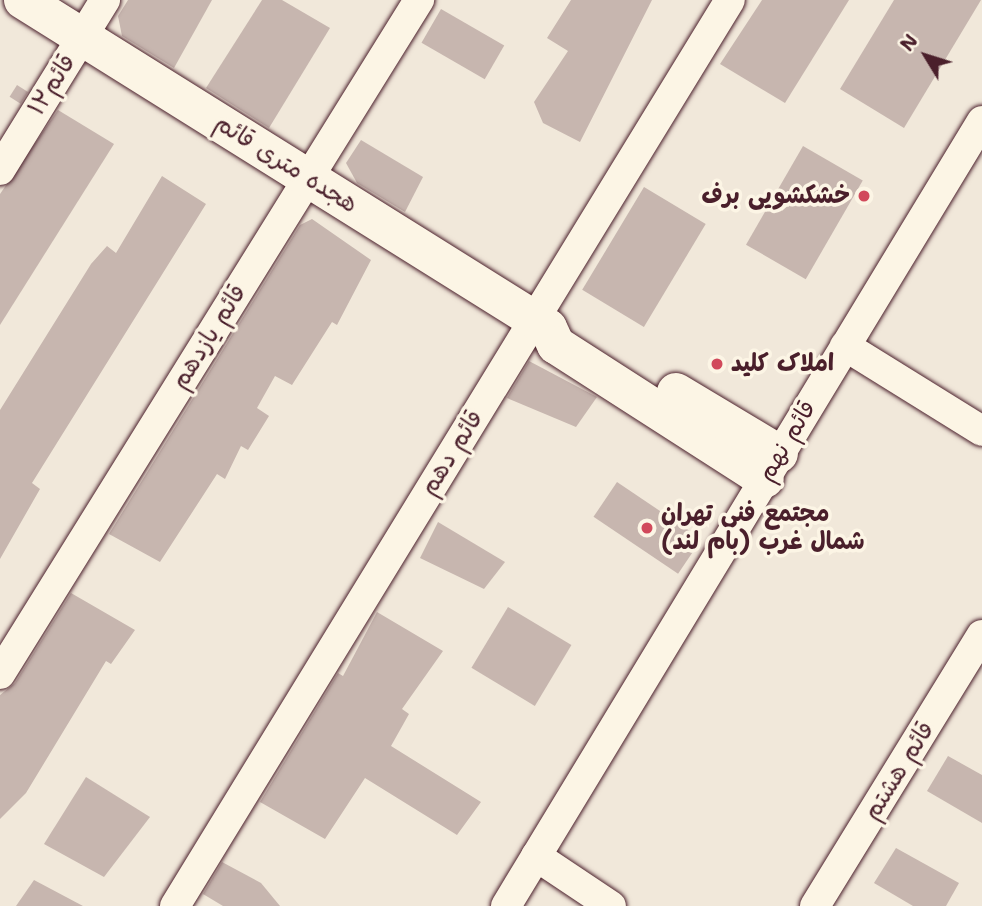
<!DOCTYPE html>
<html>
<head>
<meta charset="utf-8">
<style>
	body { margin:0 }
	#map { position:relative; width:982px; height:906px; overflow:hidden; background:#f1e8da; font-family:"Shantell Sans","Playpen Sans Arabic",sans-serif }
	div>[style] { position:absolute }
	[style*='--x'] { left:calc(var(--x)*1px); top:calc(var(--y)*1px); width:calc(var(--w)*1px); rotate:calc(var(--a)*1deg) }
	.building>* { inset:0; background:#c7b6af; transform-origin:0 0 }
	.roads { filter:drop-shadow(0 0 2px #4a1f2b) drop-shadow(0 0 2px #4a1f2b) }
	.street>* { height:30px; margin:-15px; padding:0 15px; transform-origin:15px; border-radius:15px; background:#fcf5e5 }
	.secondary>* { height:38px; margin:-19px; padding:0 19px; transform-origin:19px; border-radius:19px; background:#fcf5e5 }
	.dots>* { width:19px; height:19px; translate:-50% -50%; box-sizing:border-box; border:4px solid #fcf5e5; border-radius:50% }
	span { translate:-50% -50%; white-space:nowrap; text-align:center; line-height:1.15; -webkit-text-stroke:7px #fcf5e5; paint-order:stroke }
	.street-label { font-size:24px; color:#4a1f2b }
	.poi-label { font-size:24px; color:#4a1f2b; font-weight:700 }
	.right { translate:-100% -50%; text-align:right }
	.left { translate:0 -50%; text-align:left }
	.north { position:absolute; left:891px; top:21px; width:70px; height:70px; -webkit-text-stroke:5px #fcf5e5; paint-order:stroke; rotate:308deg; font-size:19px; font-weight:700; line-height:28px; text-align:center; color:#4a1f2b }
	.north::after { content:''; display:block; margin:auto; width:24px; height:32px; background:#4a1f2b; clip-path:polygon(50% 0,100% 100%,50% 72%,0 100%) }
</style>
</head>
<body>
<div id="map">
	<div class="building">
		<div style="clip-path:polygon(128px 0,212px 0,174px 68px,122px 36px,118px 16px)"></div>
		<div style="clip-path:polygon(262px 0,282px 0,330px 28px,269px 128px,206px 88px)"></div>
		<div style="clip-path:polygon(571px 0,652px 0,580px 142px,543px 123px,534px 102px,568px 51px,547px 38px)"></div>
		<div style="clip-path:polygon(762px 0,849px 0,785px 103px,720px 64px)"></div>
		<div style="clip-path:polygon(894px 0,981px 0,904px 128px,840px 89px)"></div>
		<div style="left:441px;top:9px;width:73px;height:39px;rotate:30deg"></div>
		<div style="left:17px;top:85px;width:13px;height:14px;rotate:32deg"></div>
		<div style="clip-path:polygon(58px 110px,114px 144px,0 325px,0 194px)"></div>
		<div style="clip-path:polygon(361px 140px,423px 177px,405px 212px,357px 183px,346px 163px)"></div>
		<div style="left:803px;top:146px;width:69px;height:114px;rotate:30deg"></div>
		<div style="clip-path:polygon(162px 176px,206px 204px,32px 483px,40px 489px,0 559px,0 410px,91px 264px,107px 246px,116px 253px)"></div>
		<div style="left:644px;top:187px;width:72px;height:120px;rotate:31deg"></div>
		<div style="clip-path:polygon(312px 219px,371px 260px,337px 325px,332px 322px,292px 385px,275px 376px,257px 408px,269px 416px,248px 450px,241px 446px,225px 479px,217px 474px,160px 562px,109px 534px,300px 225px)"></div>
		<div style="clip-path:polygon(529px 361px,597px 397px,576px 427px,507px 398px)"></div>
		<div style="left:617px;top:482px;width:102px;height:42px;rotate:34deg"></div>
		<div style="clip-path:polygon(438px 522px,505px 562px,484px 589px,420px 558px)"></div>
		<div style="clip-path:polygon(71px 593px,135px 630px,111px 664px,106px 661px,26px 793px,0 819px,0 695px,15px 683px)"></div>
		<div style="left:508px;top:607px;width:74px;height:71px;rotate:31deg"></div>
		<div style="clip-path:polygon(377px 612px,443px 651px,402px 709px,409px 714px,391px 746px,481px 802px,457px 835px,365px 778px,325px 839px,260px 802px,338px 673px,343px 676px)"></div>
		<div style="clip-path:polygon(948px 756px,982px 775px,982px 823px,927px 791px)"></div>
		<div style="clip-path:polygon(86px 777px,150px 817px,104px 877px,44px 844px)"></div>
		<div style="clip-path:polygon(896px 848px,959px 883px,946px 906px,913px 906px,874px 883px)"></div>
		<div style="clip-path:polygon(222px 862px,261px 883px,280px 906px,223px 906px,203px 894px)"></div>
		<div style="clip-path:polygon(34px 880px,83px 906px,16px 906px)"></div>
	</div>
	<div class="roads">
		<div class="street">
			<div style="--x:0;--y:170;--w:200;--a:-58.3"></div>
			<div style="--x:845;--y:346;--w:161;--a:31.8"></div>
			<div style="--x:0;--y:674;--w:794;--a:-58.13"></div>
			<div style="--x:536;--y:856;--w:90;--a:33.7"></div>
			<div style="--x:175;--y:906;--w:1062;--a:-58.51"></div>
			<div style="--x:506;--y:906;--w:918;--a:-58.77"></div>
			<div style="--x:815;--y:906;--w:318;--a:-58.4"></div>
		</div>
		<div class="secondary">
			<div style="--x:23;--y:0;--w:619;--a:32"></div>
			<div style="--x:548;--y:328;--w:19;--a:65"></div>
			<div style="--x:556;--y:345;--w:248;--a:32.7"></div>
			<div style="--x:676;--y:392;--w:120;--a:31"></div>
		</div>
	</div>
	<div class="dots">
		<div style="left:864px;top:196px;background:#d1495b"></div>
		<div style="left:717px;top:364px;background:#d1495b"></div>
		<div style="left:647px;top:528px;background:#d1495b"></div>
	</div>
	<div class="street-label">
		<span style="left:52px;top:85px;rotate:-58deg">قائم۱۲</span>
		<span style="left:286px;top:164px;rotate:32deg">هجده متری قائم</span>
		<span style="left:209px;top:337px;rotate:-58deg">قائم یازدهم</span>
		<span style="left:787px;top:441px;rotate:-59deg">قائم نهم</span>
		<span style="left:452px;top:453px;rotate:-58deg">قائم دهم</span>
		<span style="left:899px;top:771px;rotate:-58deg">قائم هشتم</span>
	</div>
	<div class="poi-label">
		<span class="right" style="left:850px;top:196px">خشکشویی برف</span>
		<span class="left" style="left:731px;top:364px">املاک کلید</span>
		<span class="left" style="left:661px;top:528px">مجتمع فنی تهران<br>شمال غرب (بام لند)</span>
	</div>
	<div class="north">N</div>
</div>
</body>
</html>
